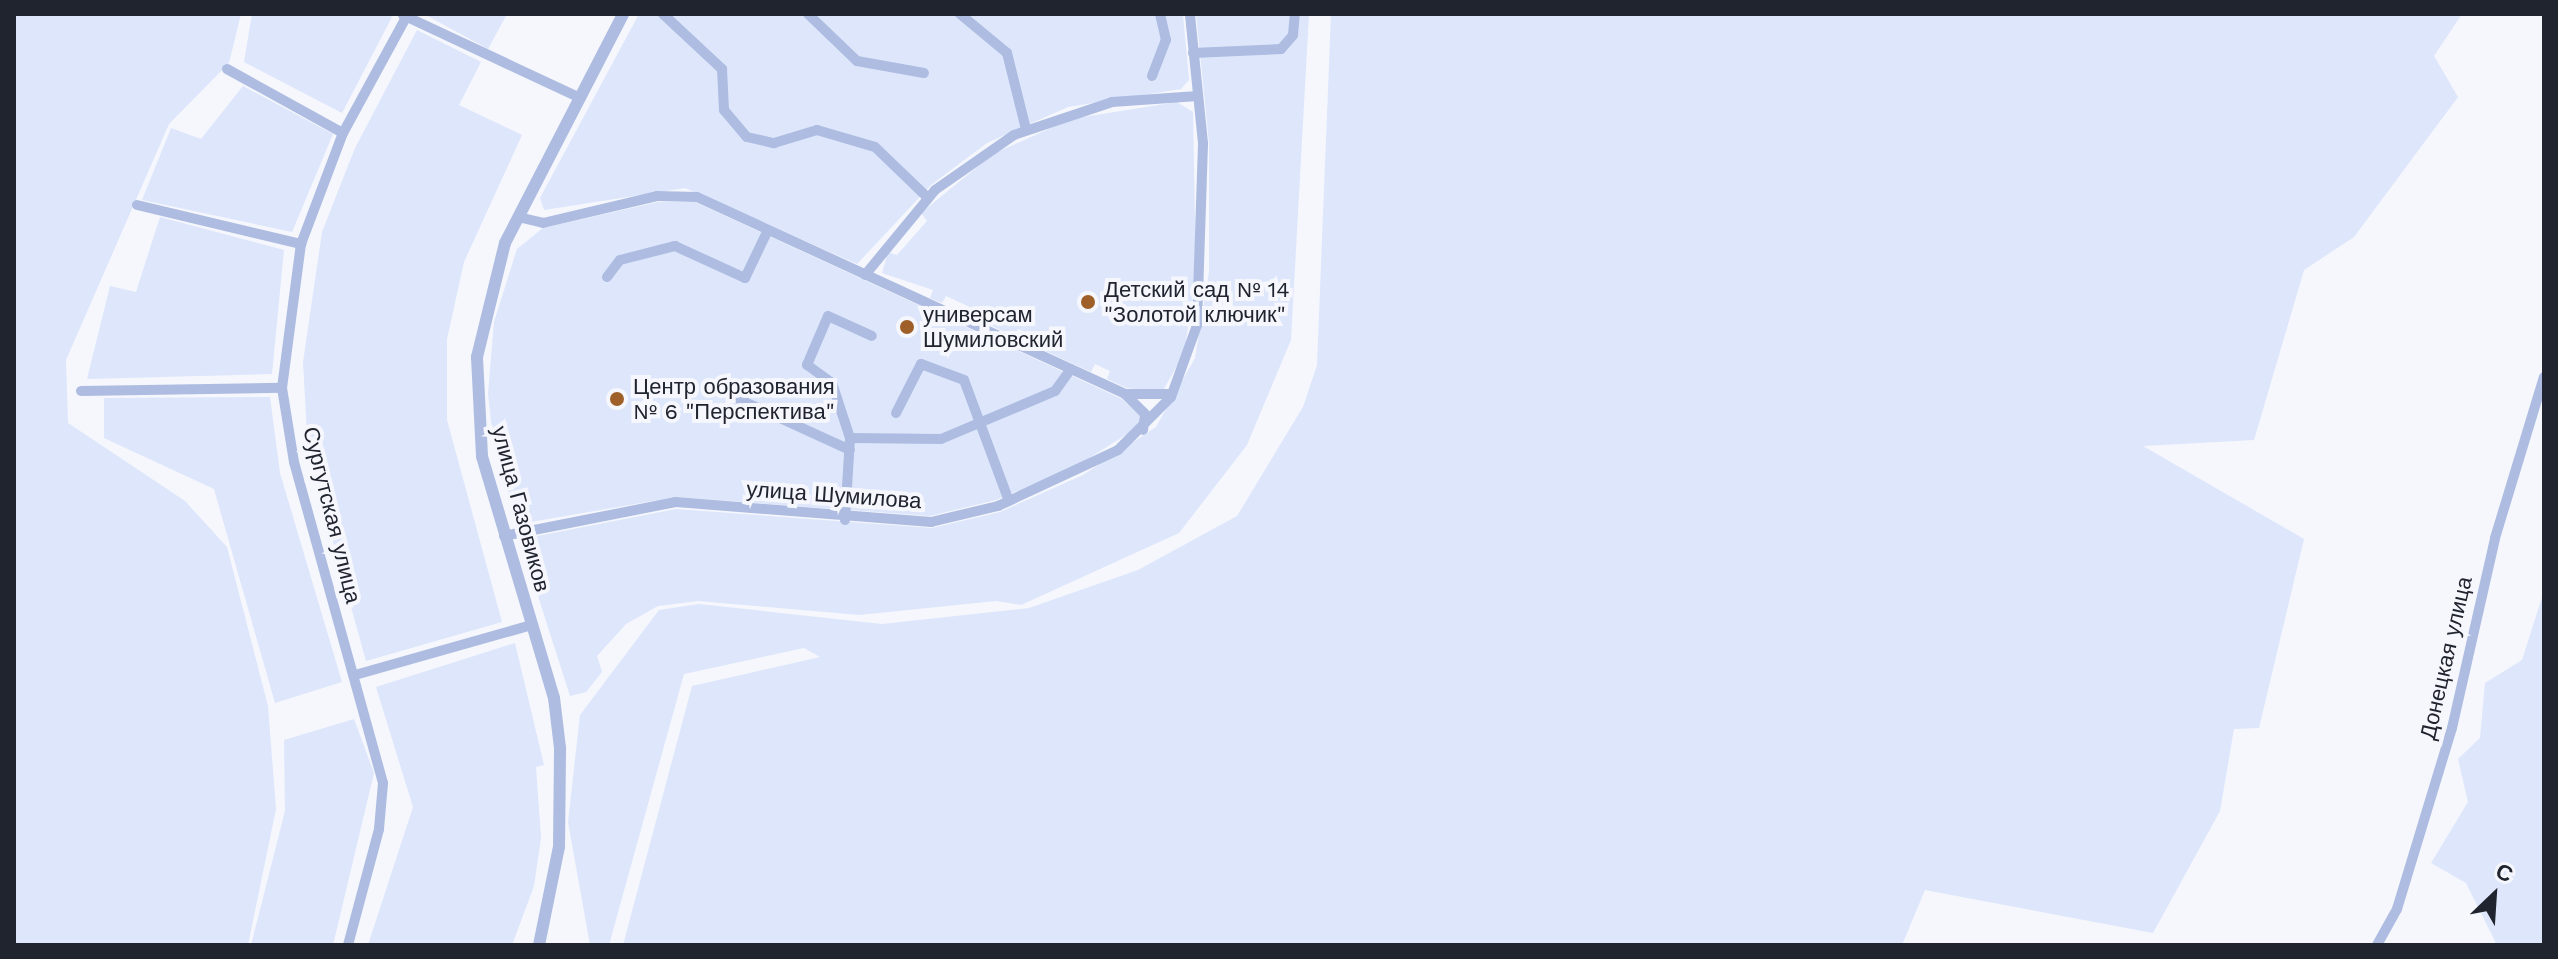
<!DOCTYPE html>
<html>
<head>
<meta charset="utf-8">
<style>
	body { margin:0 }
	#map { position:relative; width:2558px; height:959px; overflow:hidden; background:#f5f7fd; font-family:"Work Sans",sans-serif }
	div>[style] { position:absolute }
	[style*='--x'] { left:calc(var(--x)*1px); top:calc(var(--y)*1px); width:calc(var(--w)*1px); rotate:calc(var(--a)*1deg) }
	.green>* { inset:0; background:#dde6fb }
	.minor>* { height:10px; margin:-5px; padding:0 5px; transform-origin:5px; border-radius:5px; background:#adbce0 }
	.tertiary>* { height:12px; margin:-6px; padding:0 6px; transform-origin:6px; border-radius:6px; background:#adbce0 }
	.dots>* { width:22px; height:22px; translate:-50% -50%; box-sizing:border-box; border:4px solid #f5f7fd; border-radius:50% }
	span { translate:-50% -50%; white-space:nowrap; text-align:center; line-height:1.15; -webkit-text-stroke:8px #f5f7fd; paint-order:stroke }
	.poi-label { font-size:22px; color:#20242e }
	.left { translate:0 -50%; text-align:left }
	.street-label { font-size:22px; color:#20242e }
	.frame { position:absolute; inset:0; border:16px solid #20242e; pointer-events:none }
	.north { position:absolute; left:2454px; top:855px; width:80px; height:80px; -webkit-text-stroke:6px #f5f7fd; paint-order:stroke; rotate:25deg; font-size:22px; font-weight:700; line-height:32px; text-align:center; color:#20242e }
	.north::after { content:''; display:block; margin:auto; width:28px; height:36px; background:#20242e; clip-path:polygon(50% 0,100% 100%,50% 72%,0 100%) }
</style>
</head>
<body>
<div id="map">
	<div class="green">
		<div style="clip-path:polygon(14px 14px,241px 14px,229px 63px,169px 124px,66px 360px,68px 423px,185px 501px,227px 547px,268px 706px,276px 809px,248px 945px,14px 945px)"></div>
		<div style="clip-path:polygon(252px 14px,387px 14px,392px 17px,342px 113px,244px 62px)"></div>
		<div style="clip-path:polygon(424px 14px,507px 14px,488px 49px)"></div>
		<div style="clip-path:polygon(639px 14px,1183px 14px,1189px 80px,1181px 89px,1068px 107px,987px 143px,931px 185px,857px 264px,685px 188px,544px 210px,540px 198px)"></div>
		<div style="clip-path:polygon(1196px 14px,1309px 14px,1291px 340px,1247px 445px,1179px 533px,1021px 605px,996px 601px,859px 615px,698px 601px,658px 606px,626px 624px,597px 656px,602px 672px,586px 692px,570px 696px,522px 546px,527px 538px,676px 509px,932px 528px,1000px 512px,1083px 475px,1156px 427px,1195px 358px,1209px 272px,1209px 143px)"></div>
		<div style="clip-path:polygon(1331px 14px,2462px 14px,2434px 56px,2458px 97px,2354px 237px,2304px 270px,2254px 440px,2143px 446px,2304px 539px,2259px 728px,2234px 729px,2220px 811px,2153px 933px,1925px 890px,1902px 945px,623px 945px,692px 686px,820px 657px,804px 648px,684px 674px,609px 945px,590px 945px,568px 822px,580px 715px,659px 610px,699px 604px,882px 624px,1029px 608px,1138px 570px,1237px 516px,1303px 407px,1317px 365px)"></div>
		<div style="clip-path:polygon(417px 30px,481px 62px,459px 105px,522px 135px,464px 262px,447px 339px,447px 420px,502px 622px,366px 661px,308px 452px,303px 362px,322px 232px,355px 148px)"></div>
		<div style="clip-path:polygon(243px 86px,333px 134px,292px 232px,142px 200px,171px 128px,201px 139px)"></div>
		<div style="clip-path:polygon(1177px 102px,1193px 112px,1196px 271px,1184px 354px,1162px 392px,1127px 388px,1107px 379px,1110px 371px,1095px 364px,1091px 372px,1041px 349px,1044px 341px,1018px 329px,1014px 336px,983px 322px,985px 314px,946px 296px,942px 303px,930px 298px,933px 290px,882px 273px,888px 252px,897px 255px,927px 221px,921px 213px,993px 154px,1071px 119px)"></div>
		<div style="clip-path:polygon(658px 202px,695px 202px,1122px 399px,1139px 415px,1140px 426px,1078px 465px,996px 500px,930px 516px,676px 497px,519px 524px,494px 449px,488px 394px,494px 322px,517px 249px,543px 228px)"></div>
		<div style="clip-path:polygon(160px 217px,284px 250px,272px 374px,87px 379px,110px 286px,136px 292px)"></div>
		<div style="clip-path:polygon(270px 397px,280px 473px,342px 682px,275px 703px,214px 489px,104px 438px,104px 398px)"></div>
		<div style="clip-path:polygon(2544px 591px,2544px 945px,2497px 945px,2466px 883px,2431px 863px,2468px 802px,2458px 759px,2480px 738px,2485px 683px,2522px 660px)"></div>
		<div style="clip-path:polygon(515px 643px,544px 765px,536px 767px,541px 838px,534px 886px,512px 945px,368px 945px,413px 807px,376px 687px)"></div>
		<div style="clip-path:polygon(354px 719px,374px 773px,333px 945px,251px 945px,285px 811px,284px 740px)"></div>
	</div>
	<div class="minor">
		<div style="--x:663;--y:14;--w:81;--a:43"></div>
		<div style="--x:722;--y:69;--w:41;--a:87.2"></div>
		<div style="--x:724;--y:110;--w:35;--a:50"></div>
		<div style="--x:747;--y:137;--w:28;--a:13"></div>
		<div style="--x:774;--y:143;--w:45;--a:-16.8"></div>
		<div style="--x:817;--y:130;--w:60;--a:16.3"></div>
		<div style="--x:875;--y:147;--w:72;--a:43.9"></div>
		<div style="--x:808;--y:14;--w:68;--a:43.8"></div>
		<div style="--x:857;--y:61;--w:68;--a:10.2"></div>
		<div style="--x:960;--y:14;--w:61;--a:39.7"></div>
		<div style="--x:1007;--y:53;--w:78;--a:76"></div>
		<div style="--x:403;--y:15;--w:191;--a:25.1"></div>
		<div style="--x:1193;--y:53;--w:88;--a:-2.6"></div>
		<div style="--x:1281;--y:49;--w:18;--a:-49"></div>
		<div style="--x:1293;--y:35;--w:21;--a:-85"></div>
		<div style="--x:227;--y:69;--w:132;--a:28.9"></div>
		<div style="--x:1152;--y:76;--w:39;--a:-69"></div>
		<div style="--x:1166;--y:40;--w:27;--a:-103"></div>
		<div style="--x:137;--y:205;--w:169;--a:13.4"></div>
		<div style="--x:518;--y:217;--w:26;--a:13"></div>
		<div style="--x:543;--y:223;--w:117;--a:-13.3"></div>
		<div style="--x:657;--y:196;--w:40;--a:1.4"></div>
		<div style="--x:697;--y:197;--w:471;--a:24.7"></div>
		<div style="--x:1125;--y:394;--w:45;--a:0"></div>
		<div style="--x:865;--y:275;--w:110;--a:-50.5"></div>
		<div style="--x:935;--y:190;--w:96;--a:-34.8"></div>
		<div style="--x:1014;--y:135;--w:103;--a:-18.6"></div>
		<div style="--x:1112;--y:102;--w:86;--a:-4"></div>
		<div style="--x:607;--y:277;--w:21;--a:-53"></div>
		<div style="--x:620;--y:260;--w:57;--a:-14.3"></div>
		<div style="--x:675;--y:246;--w:77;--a:24.6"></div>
		<div style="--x:745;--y:278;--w:53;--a:-64.4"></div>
		<div style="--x:81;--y:391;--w:201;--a:-0.9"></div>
		<div style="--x:1126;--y:395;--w:27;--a:45"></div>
		<div style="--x:1145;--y:414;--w:16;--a:97"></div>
		<div style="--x:736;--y:398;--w:125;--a:24.5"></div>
		<div style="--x:896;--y:413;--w:55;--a:-63"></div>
		<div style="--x:921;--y:364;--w:46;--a:20.4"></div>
		<div style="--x:964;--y:380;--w:129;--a:69.6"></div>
		<div style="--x:850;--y:438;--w:91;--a:0.6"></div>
		<div style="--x:941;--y:439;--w:124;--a:-22.8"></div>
		<div style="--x:1055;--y:391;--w:27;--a:-54"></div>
		<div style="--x:845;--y:520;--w:82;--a:-86.5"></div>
		<div style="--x:850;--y:438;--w:58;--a:-108.1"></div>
		<div style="--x:832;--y:383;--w:31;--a:-144"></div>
		<div style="--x:807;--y:365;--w:53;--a:-66.8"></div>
		<div style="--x:828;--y:316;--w:48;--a:24.4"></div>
		<div style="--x:504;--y:536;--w:175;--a:-11.2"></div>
		<div style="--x:676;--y:502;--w:256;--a:4.5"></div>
		<div style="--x:931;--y:522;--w:69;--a:-13.4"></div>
		<div style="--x:998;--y:506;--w:132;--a:-25"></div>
		<div style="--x:1118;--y:450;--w:75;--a:-45"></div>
		<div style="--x:1171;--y:397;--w:77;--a:-70.1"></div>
		<div style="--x:1197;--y:325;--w:182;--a:-88.1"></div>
		<div style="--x:1203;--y:143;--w:130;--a:-95.8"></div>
		<div style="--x:355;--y:675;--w:184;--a:-15.8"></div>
		<div style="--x:348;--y:945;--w:120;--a:-75"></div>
		<div style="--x:379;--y:829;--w:46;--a:-85"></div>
		<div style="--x:383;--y:783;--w:333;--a:-105.5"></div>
		<div style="--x:294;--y:462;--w:75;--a:-99.2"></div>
		<div style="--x:282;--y:388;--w:145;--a:-82.5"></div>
		<div style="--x:301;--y:244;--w:119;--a:-69.3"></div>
		<div style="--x:343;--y:133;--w:136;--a:-61.4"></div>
		<div style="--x:2377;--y:945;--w:41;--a:-60.9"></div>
		<div style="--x:2397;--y:909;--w:189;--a:-73.1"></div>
		<div style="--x:2452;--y:728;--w:195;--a:-77.2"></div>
		<div style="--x:2495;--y:538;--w:168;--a:-73.1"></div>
	</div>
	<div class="tertiary">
		<div style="--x:539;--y:945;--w:100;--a:-78.5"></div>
		<div style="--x:559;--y:847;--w:99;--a:-89.4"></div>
		<div style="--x:560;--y:748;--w:50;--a:-96.8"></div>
		<div style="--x:554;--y:698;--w:252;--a:-106.6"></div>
		<div style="--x:482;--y:456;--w:99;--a:-92.9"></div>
		<div style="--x:477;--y:357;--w:117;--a:-76.2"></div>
		<div style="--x:505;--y:243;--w:258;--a:-62.7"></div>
	</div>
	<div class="dots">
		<div style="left:1088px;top:302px;background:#9f5f28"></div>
		<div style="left:907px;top:327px;background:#9f5f28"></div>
		<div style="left:617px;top:399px;background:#9f5f28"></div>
	</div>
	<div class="poi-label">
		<span class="left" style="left:1104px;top:302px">Детский сад № 14<br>"Золотой ключик"</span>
		<span class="left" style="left:923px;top:327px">универсам<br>Шумиловский</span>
		<span class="left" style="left:633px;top:399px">Центр образования<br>№ 6 "Перспектива"</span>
	</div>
	<div class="street-label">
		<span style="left:834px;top:495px;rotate:4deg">улица Шумилова</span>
		<span style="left:521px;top:509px;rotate:75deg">улица Газовиков</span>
		<span style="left:332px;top:515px;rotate:76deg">Сургутская улица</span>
		<span style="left:2446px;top:658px;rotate:-77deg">Донецкая улица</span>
	</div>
	<div class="frame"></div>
	<div class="north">С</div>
</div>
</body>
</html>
